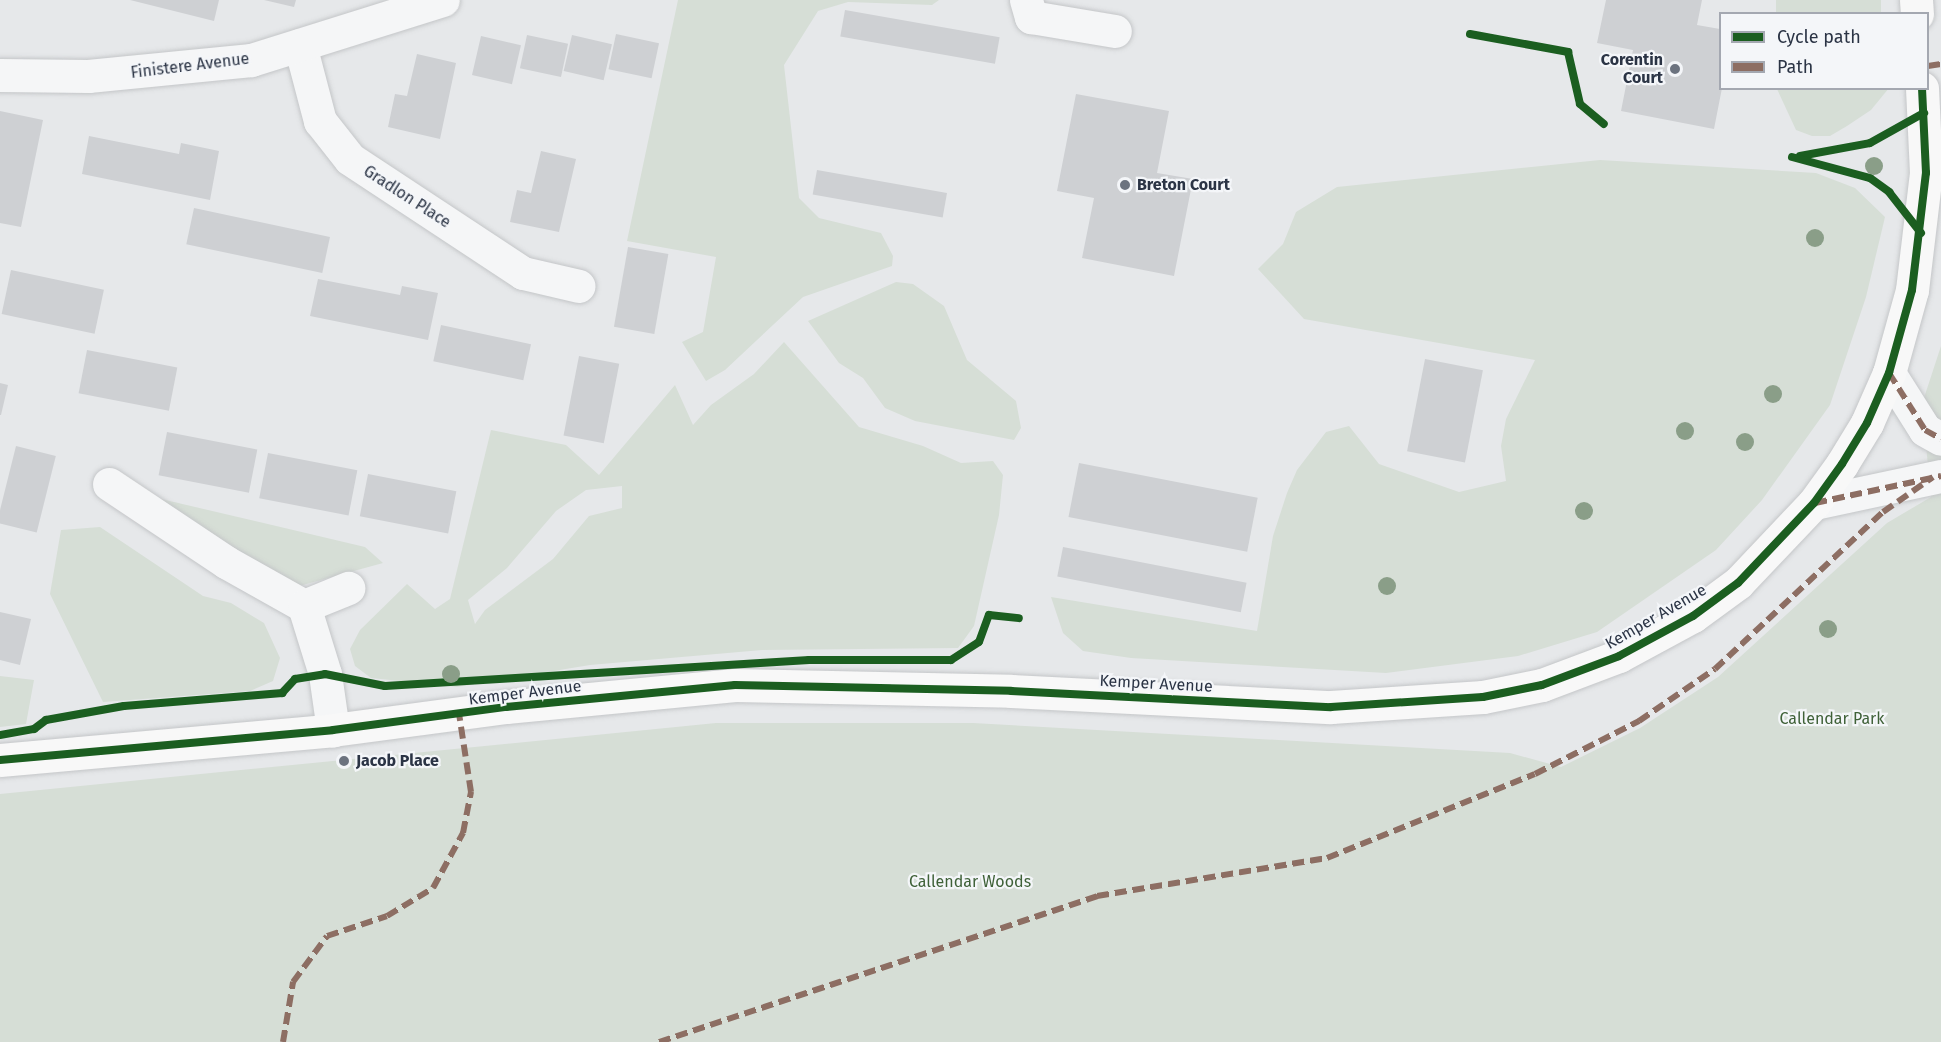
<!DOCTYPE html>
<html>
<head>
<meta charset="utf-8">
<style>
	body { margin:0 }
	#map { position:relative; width:1941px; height:1042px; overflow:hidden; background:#e6e8ea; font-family:"Fira Sans",sans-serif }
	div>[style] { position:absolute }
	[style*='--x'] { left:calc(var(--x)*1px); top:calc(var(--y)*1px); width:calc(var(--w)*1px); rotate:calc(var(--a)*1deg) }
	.green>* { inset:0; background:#d6ded6; transform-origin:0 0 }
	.building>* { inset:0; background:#ced0d3; transform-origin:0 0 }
	.roads { filter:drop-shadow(0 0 2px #c4c6c8) drop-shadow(0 0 2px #c4c6c8) }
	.street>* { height:33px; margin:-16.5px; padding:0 16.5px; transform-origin:16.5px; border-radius:16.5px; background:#f5f6f7 }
	.secondary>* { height:33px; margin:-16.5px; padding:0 16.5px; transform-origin:16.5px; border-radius:16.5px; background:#f8f8f8 }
	.quiet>* { height:6px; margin-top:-3px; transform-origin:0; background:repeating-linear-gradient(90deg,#8d6e63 0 12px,transparent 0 18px) }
	.cycleway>* { height:8px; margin:-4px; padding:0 4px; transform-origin:4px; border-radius:4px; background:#1b5e20 }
	.trees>* { width:18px; height:18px; margin:-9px; border-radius:50%; background:#8a9e88 }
	.dots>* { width:16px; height:16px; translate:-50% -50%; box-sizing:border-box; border:3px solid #f4f6f9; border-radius:50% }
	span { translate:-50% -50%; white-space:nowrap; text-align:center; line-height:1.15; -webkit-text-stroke:4.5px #f4f6f9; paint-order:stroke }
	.poi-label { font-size:16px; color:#2b3445; font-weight:700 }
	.right { translate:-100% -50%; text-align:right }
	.left { translate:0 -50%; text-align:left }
	.street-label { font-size:16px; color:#2b3445 }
	.park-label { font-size:16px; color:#3f6138 }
	.legend { position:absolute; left:1719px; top:12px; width:210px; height:78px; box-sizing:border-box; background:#f4f6f9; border:2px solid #a4a8b1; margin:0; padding:8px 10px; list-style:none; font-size:18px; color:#2b3445 }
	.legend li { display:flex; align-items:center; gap:12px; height:30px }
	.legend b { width:30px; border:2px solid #a4a8b1 }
</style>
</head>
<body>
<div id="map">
	<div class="green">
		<div style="clip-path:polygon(678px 0,939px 0,932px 5px,848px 2px,818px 11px,784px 65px,799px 198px,819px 218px,881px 233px,893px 256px,892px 266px,803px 297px,725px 370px,706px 381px,682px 342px,703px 332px,716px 257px,627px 241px)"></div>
		<div style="left:1776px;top:0;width:105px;height:13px"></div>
		<div style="clip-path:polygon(1889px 88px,1871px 110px,1847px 126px,1830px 136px,1812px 136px,1796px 130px,1777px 89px)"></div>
		<div style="clip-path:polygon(1600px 160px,1816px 173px,1855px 188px,1885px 217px,1866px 297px,1830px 405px,1762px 500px,1716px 550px,1597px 632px,1518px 656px,1386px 673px,1131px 658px,1083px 651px,1063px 633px,1051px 597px,1257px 631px,1273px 536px,1287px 493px,1297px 470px,1326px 432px,1349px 426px,1379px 464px,1459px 492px,1506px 481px,1501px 446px,1506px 419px,1535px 360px,1304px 319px,1258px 269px,1283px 244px,1296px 212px,1337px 187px)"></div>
		<div style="clip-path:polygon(896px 282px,913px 284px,944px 306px,967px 360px,1016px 401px,1021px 428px,1014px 440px,915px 421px,885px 408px,863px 378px,839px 363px,808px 321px)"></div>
		<div style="clip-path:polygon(evenodd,784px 342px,859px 427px,923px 446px,961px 463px,993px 461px,1003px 475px,999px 515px,974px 626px,958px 648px,762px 650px,590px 665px,457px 687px,371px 678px,355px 666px,350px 649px,360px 630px,407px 584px,435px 609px,450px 599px,491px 430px,566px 445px,599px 475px,675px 385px,693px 425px,711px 405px,754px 374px,784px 342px,622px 486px,622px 508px,589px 516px,553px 559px,485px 610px,475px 624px,468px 600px,507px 568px,556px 511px,586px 490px,622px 486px)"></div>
		<div style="clip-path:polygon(1941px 346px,1941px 1042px,0 1042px,0 794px,716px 723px,973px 723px,1510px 753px,1561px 767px,1640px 728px,1718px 677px,1887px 523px,1931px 497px,1922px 404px)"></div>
		<div style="clip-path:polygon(157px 498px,365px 547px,383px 563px,292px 588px)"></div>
		<div style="clip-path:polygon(100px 527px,203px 596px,231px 603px,264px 623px,280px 658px,273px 681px,250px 691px,103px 702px,50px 594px,61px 530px)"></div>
		<div style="clip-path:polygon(0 676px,34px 680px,26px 724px,0 727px)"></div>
	</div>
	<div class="building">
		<div style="clip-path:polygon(130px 0,219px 0,214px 21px)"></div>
		<div style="clip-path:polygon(264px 0,296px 0,294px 7px)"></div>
		<div style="clip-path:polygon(1606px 0,1702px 0,1697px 25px,1720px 29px,1722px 88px,1714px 129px,1621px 111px,1633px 50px,1597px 43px)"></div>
		<div style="left:845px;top:10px;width:157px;height:27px;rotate:10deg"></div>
		<div style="left:616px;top:34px;width:44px;height:36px;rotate:12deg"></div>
		<div style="left:527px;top:35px;width:42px;height:34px;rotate:12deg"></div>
		<div style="left:572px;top:35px;width:41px;height:37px;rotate:13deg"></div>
		<div style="left:481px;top:36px;width:41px;height:40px;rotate:13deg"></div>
		<div style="clip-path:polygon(417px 54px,456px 63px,440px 139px,388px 127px,395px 94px,407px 96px)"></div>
		<div style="clip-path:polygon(1076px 94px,1169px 111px,1157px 173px,1193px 179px,1174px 276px,1082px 258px,1094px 198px,1057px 191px)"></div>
		<div style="clip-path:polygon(0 111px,43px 120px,21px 227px,0 223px)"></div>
		<div style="clip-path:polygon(89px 136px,179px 154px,181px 143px,219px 151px,210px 200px,82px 174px)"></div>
		<div style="clip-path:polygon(541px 151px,576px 159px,559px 232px,510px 222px,517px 190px,531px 193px)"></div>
		<div style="left:817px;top:170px;width:132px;height:25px;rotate:10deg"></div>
		<div style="left:194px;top:208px;width:139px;height:37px;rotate:12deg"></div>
		<div style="left:628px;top:247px;width:41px;height:81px;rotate:10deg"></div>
		<div style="left:11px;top:270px;width:95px;height:45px;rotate:12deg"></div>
		<div style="clip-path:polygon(318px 279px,400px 295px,402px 286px,438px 293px,428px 340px,310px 316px)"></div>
		<div style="left:441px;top:325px;width:92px;height:37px;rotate:12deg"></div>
		<div style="left:87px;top:350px;width:92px;height:44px;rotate:11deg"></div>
		<div style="left:579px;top:356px;width:41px;height:81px;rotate:11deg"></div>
		<div style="left:1425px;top:359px;width:59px;height:94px;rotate:11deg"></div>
		<div style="clip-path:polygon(0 383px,8px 385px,1px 415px,0 415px)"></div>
		<div style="left:167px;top:432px;width:92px;height:44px;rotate:11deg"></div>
		<div style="left:16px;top:446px;width:41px;height:79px;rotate:14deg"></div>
		<div style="left:268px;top:453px;width:91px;height:46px;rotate:11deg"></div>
		<div style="left:1079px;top:463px;width:182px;height:55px;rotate:11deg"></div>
		<div style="left:368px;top:474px;width:90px;height:43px;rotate:11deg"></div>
		<div style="left:1063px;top:547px;width:187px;height:30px;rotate:11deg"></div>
		<div style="clip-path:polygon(0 612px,31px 619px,20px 665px,0 660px)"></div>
	</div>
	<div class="roads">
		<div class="street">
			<div style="--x:1026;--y:0;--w:18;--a:74"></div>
			<div style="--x:1031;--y:17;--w:85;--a:9.5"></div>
			<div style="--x:300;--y:45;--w:79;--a:75.3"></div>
			<div style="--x:320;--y:121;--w:48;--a:51.7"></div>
			<div style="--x:350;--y:159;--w:207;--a:33.4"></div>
			<div style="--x:523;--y:273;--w:57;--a:13.1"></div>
			<div style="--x:0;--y:75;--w:88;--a:0.7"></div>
			<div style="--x:88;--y:76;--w:164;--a:-5.6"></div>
			<div style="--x:251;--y:60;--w:201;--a:-17.4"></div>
			<div style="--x:1889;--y:373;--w:67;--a:57.7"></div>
			<div style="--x:1925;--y:430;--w:18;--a:29"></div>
			<div style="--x:109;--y:484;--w:141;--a:33.7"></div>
			<div style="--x:226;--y:562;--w:90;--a:29.4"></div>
			<div style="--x:304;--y:606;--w:71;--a:72.8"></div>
			<div style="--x:325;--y:674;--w:57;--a:81.9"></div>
			<div style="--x:1814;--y:503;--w:130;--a:-12"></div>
			<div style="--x:304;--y:606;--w:48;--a:-22.2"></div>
		</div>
		<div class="secondary">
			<div style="--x:1916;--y:0;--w:14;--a:86"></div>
			<div style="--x:0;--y:760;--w:334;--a:-5.1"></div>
			<div style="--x:333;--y:730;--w:175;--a:-7.6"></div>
			<div style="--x:506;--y:707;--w:230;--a:-5.5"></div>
			<div style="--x:735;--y:685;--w:276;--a:1.2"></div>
			<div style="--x:1011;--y:691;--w:320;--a:2.9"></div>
			<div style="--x:1331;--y:707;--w:152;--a:-3.8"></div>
			<div style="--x:1483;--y:697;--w:60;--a:-11.5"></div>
			<div style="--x:1542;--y:685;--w:82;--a:-20.6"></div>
			<div style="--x:1619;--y:656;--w:84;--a:-28.4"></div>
			<div style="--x:1693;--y:616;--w:56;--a:-36.3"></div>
			<div style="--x:1738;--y:583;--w:110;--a:-46.5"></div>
			<div style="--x:1814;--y:503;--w:48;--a:-54.3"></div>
			<div style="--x:1842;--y:464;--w:48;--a:-58.6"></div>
			<div style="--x:1867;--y:423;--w:55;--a:-66.3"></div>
			<div style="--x:1889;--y:373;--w:86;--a:-74.5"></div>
			<div style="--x:1912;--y:290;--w:118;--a:-83.2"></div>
			<div style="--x:1926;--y:173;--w:85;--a:-92.7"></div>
		</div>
	</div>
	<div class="quiet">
		<div style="--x:1928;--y:66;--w:13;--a:-9"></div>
		<div style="--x:1889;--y:373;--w:67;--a:57.7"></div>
		<div style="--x:1925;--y:430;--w:18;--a:29"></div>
		<div style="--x:1815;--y:503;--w:129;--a:-12.1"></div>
		<div style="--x:283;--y:1042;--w:61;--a:-80.5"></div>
		<div style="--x:293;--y:982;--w:57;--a:-53.5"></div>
		<div style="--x:327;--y:936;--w:63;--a:-18.4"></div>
		<div style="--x:387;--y:916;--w:54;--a:-31.3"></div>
		<div style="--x:433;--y:888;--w:63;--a:-61.4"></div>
		<div style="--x:463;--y:833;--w:42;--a:-79"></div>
		<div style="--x:471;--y:792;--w:79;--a:-98.7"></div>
		<div style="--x:659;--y:1042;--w:462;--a:-18.4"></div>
		<div style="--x:1097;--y:896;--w:233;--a:-9.4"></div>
		<div style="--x:1327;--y:858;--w:224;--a:-22"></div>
		<div style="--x:1535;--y:774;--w:117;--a:-27"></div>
		<div style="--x:1639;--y:721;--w:92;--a:-34.4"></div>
		<div style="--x:1715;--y:669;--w:230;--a:-43.1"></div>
		<div style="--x:1883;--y:512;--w:61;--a:-35"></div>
	</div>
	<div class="cycleway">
		<div style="--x:1470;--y:34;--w:100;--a:10.4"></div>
		<div style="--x:1568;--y:52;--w:53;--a:77"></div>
		<div style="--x:1580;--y:104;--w:31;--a:40"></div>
		<div style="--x:1800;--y:156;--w:71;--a:-10.5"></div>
		<div style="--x:1870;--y:143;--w:62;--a:-29.1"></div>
		<div style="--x:1792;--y:157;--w:81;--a:15.1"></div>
		<div style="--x:1870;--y:178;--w:24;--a:36"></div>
		<div style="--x:1889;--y:192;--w:52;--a:52"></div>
		<div style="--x:0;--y:735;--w:35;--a:-10"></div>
		<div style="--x:34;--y:729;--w:15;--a:-37"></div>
		<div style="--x:46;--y:720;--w:79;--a:-10.2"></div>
		<div style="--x:124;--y:706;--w:159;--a:-4.7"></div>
		<div style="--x:282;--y:693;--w:19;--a:-47"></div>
		<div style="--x:295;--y:679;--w:30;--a:-9"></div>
		<div style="--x:325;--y:674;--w:61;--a:11.3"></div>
		<div style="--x:385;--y:686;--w:425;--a:-3.5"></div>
		<div style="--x:809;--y:660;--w:142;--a:0"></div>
		<div style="--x:951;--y:660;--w:33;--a:-33"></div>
		<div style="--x:979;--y:642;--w:29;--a:-70"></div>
		<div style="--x:989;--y:615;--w:30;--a:6"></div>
		<div style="--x:0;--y:760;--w:334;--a:-5.1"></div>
		<div style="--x:333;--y:730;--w:175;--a:-7.6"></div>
		<div style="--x:506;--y:707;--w:230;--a:-5.5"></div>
		<div style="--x:735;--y:685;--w:276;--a:1.2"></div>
		<div style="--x:1011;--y:691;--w:320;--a:2.9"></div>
		<div style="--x:1331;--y:707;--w:152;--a:-3.8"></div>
		<div style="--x:1483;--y:697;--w:60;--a:-11.5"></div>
		<div style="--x:1542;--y:685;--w:82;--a:-20.6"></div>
		<div style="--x:1619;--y:656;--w:84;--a:-28.4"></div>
		<div style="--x:1693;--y:616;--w:56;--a:-36.3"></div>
		<div style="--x:1738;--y:583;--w:110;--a:-46.5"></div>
		<div style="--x:1814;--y:503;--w:48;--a:-54.3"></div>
		<div style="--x:1842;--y:464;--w:48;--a:-58.6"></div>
		<div style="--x:1867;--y:423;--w:55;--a:-66.3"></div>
		<div style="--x:1889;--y:373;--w:86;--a:-74.5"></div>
		<div style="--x:1912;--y:290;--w:118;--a:-83.2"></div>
		<div style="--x:1926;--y:173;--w:85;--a:-92.7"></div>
	</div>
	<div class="trees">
		<div style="left:1874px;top:166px"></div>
		<div style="left:1815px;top:238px"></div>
		<div style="left:1773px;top:394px"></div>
		<div style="left:1685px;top:431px"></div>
		<div style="left:1745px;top:442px"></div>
		<div style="left:1584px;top:511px"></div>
		<div style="left:1387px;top:586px"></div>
		<div style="left:1828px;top:629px"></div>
		<div style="left:451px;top:674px"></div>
	</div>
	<div class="dots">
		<div style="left:1675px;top:69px;background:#6c737f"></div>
		<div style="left:1125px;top:185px;background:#6c737f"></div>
		<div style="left:344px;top:761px;background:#6c737f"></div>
	</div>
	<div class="poi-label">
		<span class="right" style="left:1663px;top:69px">Corentin<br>Court</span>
		<span class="left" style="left:1137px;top:185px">Breton Court</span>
		<span class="left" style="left:356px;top:761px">Jacob Place</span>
	</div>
	<div class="street-label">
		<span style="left:190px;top:66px;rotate:-7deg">Finistere Avenue</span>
		<span style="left:407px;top:197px;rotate:33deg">Gradlon Place</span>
		<span style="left:1656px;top:617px;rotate:-30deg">Kemper Avenue</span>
		<span style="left:1156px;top:684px;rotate:3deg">Kemper Avenue</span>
		<span style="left:525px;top:693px;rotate:-7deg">Kemper Avenue</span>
	</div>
	<div class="park-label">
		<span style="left:1832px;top:719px">Callendar Park</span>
		<span style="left:970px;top:882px">Callendar Woods</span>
	</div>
	<ul class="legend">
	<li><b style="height:8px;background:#1b5e20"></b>Cycle path</li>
	<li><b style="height:8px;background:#8d6e63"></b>Path</li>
	</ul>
</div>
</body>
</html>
